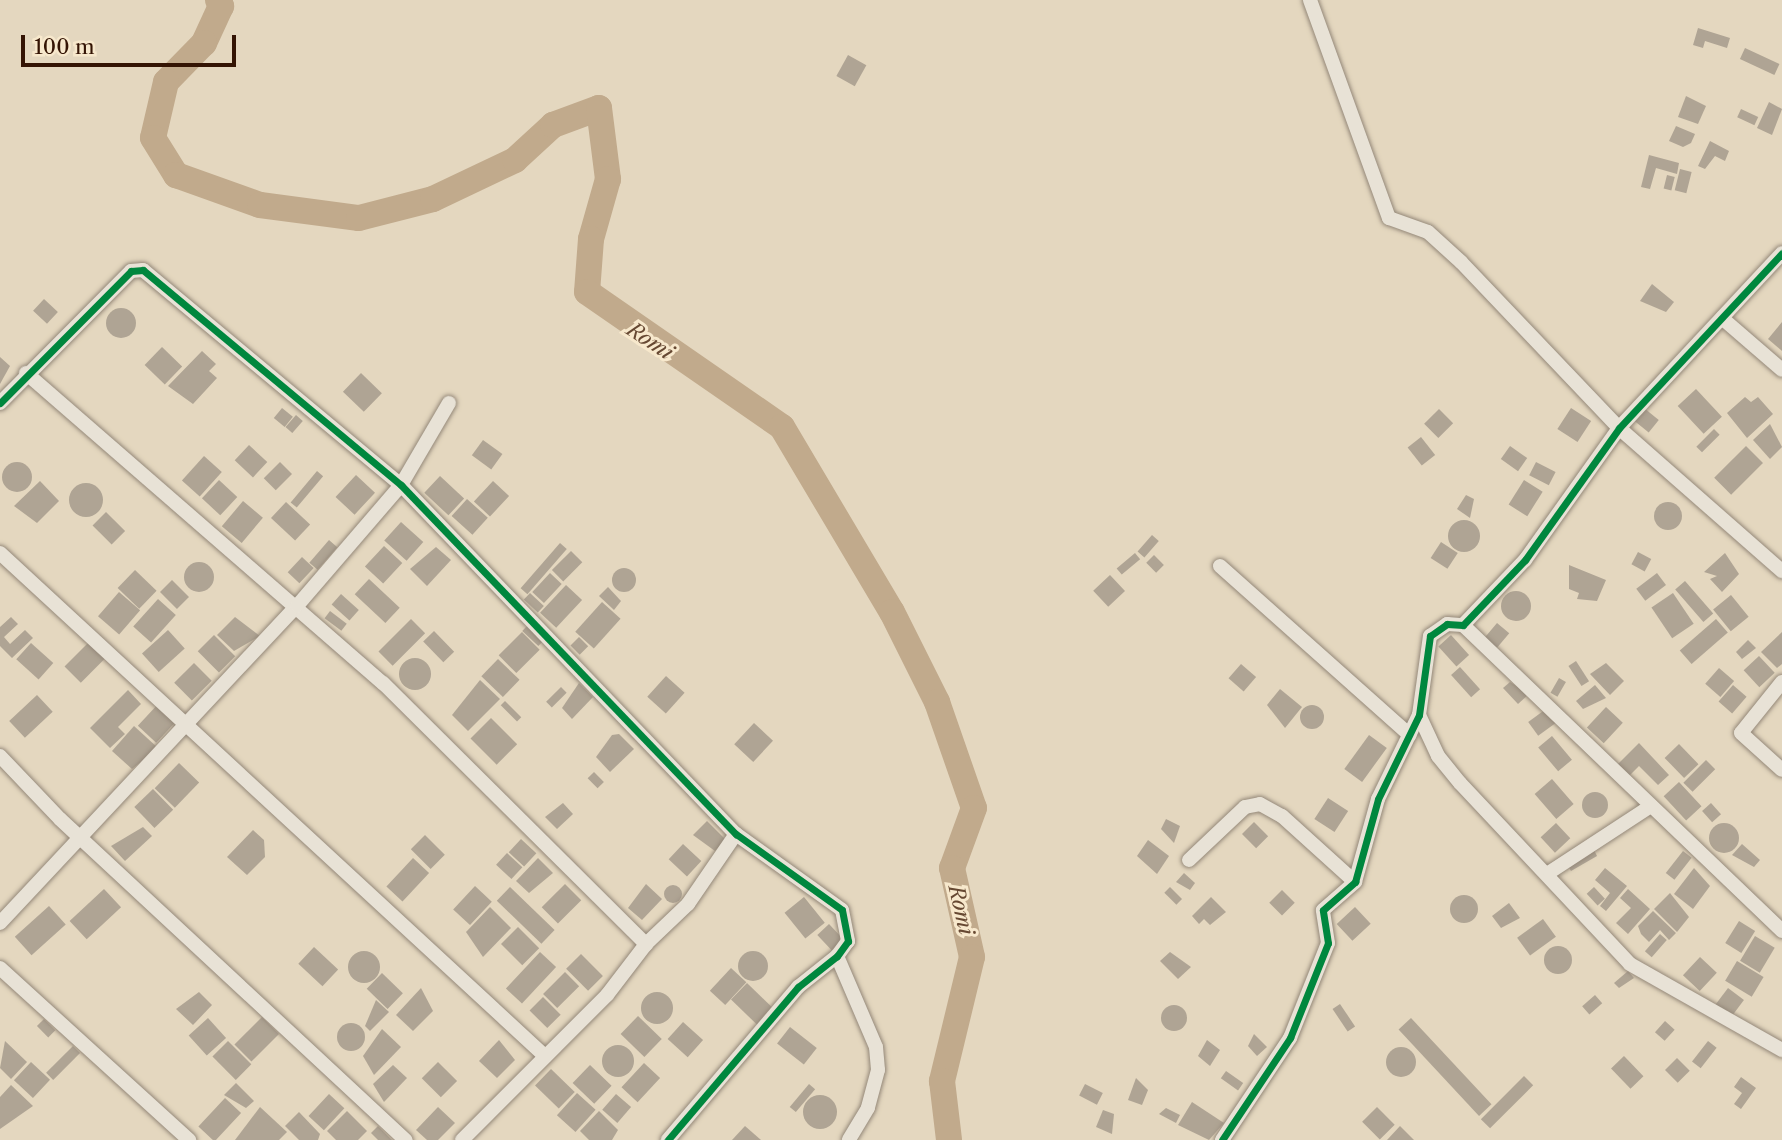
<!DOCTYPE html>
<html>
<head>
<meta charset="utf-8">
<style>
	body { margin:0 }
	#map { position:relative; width:1782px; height:1140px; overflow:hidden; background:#e4d7bf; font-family:"Libre Caslon Text",serif }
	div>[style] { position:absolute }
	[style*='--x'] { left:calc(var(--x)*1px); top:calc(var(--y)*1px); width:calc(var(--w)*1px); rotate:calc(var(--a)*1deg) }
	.river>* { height:26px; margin:-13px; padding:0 13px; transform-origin:13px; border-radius:13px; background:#c1aa8c }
	.building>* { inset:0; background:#afa494; transform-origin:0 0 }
	.round { border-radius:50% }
	.roads { filter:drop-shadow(0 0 2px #948879) drop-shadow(0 0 2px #948879) }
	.minor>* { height:14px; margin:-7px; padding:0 7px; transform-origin:7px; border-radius:7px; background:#e8e2d6 }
	.cycleway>* { height:7px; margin:-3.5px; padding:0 3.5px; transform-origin:3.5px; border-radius:3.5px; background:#00873e }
	span { translate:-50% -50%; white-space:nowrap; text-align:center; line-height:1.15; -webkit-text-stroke:6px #f7e8cc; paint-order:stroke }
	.water-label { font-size:21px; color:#664832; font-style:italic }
	.scale { position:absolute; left:21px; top:35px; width:215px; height:32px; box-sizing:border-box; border:4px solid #341404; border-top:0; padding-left:9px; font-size:21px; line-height:24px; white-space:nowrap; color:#341404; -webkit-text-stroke:5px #f7e8cc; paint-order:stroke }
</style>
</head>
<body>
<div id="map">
	<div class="river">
		<div style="--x:218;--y:0;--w:7;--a:63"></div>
		<div style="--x:221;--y:6;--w:41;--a:114.7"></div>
		<div style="--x:204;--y:43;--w:54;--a:134.3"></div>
		<div style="--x:166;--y:82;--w:57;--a:103.1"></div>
		<div style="--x:153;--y:138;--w:44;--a:58.1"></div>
		<div style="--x:176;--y:175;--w:89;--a:19.7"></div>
		<div style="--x:260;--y:205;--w:100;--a:7.5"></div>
		<div style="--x:359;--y:218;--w:76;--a:-14.4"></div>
		<div style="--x:433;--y:199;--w:91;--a:-25.4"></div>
		<div style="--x:515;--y:160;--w:52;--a:-42.6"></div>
		<div style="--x:553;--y:125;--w:49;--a:-20.3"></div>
		<div style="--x:599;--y:108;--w:72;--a:82.8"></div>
		<div style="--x:608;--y:179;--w:62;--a:105.8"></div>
		<div style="--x:591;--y:239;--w:53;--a:94.3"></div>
		<div style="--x:587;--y:292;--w:237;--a:34.7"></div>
		<div style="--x:782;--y:427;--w:215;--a:59.3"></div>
		<div style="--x:892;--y:612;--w:101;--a:63.4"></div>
		<div style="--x:937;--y:702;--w:112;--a:70.8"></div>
		<div style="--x:974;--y:808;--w:64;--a:110.1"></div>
		<div style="--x:952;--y:868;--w:91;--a:77.3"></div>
		<div style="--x:972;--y:957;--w:128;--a:103.6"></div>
		<div style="--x:942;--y:1081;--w:59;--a:83.2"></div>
	</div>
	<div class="building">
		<div style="clip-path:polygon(1698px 28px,1730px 38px,1727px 48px,1705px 41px,1703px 48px,1693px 45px)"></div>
		<div style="left:1745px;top:48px;width:38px;height:12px;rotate:25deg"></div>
		<div style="left:848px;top:55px;width:21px;height:24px;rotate:29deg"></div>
		<div style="clip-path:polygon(1686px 96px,1706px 106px,1698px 124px,1678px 117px)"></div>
		<div style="clip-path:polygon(1769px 102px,1782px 109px,1772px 135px,1757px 128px)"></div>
		<div style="left:1741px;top:109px;width:19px;height:9px;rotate:25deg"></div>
		<div style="clip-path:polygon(1676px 126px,1695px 134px,1691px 143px,1683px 147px,1669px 141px)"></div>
		<div style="clip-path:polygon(1710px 141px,1729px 151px,1725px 161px,1715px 156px,1705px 169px,1698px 166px)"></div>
		<div style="clip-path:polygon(1649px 155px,1679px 163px,1677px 174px,1656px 168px,1650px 189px,1641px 187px)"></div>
		<div style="left:1680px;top:169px;width:12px;height:22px;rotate:14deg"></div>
		<div style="left:1667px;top:175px;width:8px;height:14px;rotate:14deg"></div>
		<div style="clip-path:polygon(1652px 284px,1674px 302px,1666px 312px,1640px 301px)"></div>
		<div style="left:44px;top:299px;width:19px;height:16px;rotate:43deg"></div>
		<div class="round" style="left:106px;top:308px;width:30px;height:30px"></div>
		<div style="clip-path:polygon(1782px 322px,1782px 351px,1768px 339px)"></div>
		<div style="left:162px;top:347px;width:28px;height:25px;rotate:44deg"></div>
		<div style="clip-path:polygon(202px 351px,216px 364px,209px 371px,217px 378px,193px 404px,168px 386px)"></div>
		<div style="clip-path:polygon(0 357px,10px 366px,0 384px)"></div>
		<div style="left:361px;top:373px;width:29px;height:26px;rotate:44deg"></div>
		<div style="left:1696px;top:389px;width:38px;height:25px;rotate:47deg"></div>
		<div style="clip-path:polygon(1745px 397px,1751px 402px,1758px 397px,1773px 414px,1747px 438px,1727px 413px)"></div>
		<div style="left:282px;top:408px;width:14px;height:13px;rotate:39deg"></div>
		<div style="left:1571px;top:408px;width:24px;height:25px;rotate:33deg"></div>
		<div style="left:1644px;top:408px;width:19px;height:16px;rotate:39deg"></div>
		<div style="left:1439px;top:409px;width:20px;height:21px;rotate:45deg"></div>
		<div style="left:296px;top:415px;width:9px;height:16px;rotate:41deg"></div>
		<div style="clip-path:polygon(1770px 424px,1782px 447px,1770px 459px,1753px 440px)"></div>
		<div style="left:1714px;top:429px;width:8px;height:25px;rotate:45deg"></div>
		<div style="left:1421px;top:437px;width:23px;height:17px;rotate:52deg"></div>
		<div style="left:483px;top:440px;width:24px;height:19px;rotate:36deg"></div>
		<div style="left:249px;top:445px;width:25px;height:21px;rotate:43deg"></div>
		<div style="left:1510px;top:446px;width:21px;height:16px;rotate:35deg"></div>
		<div style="left:1746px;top:446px;width:24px;height:45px;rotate:45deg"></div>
		<div style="left:204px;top:456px;width:24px;height:33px;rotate:42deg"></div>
		<div class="round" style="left:2px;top:462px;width:30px;height:30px"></div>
		<div style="left:280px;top:462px;width:17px;height:23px;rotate:45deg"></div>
		<div style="left:1536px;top:462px;width:22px;height:15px;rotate:27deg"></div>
		<div style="left:317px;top:471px;width:8px;height:41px;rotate:40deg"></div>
		<div style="left:356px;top:475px;width:26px;height:30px;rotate:43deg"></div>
		<div style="left:440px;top:476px;width:33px;height:23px;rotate:43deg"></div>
		<div style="left:219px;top:480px;width:25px;height:25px;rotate:43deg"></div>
		<div style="left:1524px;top:480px;width:22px;height:29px;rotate:32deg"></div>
		<div style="clip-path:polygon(40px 481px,59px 501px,37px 523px,14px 506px)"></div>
		<div style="left:493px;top:481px;width:22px;height:28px;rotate:43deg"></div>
		<div class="round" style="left:69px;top:483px;width:34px;height:34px"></div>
		<div style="clip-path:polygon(1466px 495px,1474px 499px,1470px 518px,1457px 509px)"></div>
		<div style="left:467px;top:499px;width:28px;height:23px;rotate:42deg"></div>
		<div style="left:243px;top:501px;width:26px;height:33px;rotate:40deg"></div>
		<div style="left:286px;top:502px;width:33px;height:22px;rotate:43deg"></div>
		<div class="round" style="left:1654px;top:502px;width:28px;height:28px"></div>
		<div style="left:106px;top:512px;width:27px;height:19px;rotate:45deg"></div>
		<div class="round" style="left:1448px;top:520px;width:32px;height:32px"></div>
		<div style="left:401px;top:522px;width:30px;height:25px;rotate:42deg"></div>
		<div style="left:1152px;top:535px;width:9px;height:22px;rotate:41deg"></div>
		<div style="left:329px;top:540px;width:11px;height:30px;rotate:41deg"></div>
		<div style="left:1441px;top:542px;width:20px;height:19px;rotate:33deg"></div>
		<div style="left:560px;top:543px;width:9px;height:60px;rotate:41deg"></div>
		<div style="left:384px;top:546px;width:25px;height:28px;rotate:43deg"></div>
		<div style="clip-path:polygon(436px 547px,451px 560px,427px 586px,410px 569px)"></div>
		<div style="left:571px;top:551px;width:16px;height:27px;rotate:45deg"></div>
		<div style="left:1638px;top:552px;width:15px;height:14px;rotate:28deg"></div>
		<div style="left:1135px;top:553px;width:8px;height:24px;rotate:50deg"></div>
		<div style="clip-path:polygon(1725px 553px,1739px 574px,1722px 592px,1710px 579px,1717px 576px,1704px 572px)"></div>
		<div style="left:1154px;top:555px;width:14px;height:11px;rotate:45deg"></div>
		<div style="left:302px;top:557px;width:16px;height:21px;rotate:43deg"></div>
		<div class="round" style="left:184px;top:562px;width:30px;height:30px"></div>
		<div style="clip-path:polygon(1569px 565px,1606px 580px,1597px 601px,1577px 599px,1579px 593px,1569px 589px)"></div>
		<div class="round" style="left:612px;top:568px;width:24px;height:24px"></div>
		<div style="left:135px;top:570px;width:30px;height:25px;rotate:44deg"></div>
		<div style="left:550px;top:573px;width:16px;height:26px;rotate:43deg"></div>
		<div style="left:1657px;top:573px;width:15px;height:26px;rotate:53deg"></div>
		<div style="left:1110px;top:575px;width:22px;height:23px;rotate:47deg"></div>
		<div style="left:369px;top:579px;width:42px;height:21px;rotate:43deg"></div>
		<div style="left:172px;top:580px;width:24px;height:17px;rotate:45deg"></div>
		<div style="left:1685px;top:581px;width:43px;height:13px;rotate:49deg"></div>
		<div style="left:566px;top:585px;width:22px;height:38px;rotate:43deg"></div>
		<div style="clip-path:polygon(608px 587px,621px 601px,614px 610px,599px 596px)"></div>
		<div class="round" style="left:1501px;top:591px;width:30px;height:30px"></div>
		<div style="left:119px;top:592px;width:28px;height:32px;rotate:41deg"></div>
		<div style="left:530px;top:593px;width:19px;height:9px;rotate:43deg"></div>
		<div style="left:1673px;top:593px;width:37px;height:26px;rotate:56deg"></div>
		<div style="left:341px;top:594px;width:24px;height:14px;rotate:42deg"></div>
		<div style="left:1731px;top:595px;width:28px;height:23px;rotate:51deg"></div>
		<div style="left:158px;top:599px;width:24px;height:37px;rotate:42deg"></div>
		<div style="left:602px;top:602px;width:25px;height:40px;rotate:42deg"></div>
		<div style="left:330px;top:611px;width:21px;height:9px;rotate:37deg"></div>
		<div style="clip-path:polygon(11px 617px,18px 624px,4px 637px,10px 644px,25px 630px,33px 638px,12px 658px,0 646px,0 627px)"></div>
		<div style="clip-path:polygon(235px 617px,260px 636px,234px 651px,217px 635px)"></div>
		<div style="left:411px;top:619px;width:20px;height:46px;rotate:45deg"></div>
		<div style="left:1716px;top:619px;width:18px;height:48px;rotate:49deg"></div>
		<div style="left:1497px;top:623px;width:16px;height:21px;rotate:40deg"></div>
		<div style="left:527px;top:626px;width:22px;height:7px;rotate:43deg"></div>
		<div style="left:168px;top:630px;width:25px;height:35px;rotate:48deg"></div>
		<div style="left:434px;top:631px;width:29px;height:15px;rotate:46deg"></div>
		<div style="left:522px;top:632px;width:25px;height:33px;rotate:45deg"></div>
		<div style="clip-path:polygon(1782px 632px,1782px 664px,1777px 668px,1761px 652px)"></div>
		<div style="left:214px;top:635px;width:30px;height:23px;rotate:45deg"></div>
		<div style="left:1451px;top:635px;width:27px;height:17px;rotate:48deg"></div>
		<div style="left:579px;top:637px;width:13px;height:12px;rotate:45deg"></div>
		<div style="clip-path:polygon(1748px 640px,1756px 648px,1742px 659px,1736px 652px)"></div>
		<div style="left:90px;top:641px;width:23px;height:36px;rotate:45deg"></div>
		<div style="left:31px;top:643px;width:30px;height:22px;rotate:42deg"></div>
		<div style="left:1759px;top:656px;width:23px;height:21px;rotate:47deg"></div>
		<div class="round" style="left:399px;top:658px;width:32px;height:32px"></div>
		<div style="left:498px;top:659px;width:30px;height:24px;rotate:44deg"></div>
		<div style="left:1576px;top:661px;width:24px;height:9px;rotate:57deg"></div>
		<div style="left:194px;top:663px;width:25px;height:28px;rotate:45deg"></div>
		<div style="clip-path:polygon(1606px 663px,1624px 681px,1610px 695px,1590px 674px)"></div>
		<div style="left:1241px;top:664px;width:20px;height:19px;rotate:41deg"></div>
		<div style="left:1460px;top:667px;width:30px;height:12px;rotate:48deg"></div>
		<div style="left:1719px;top:668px;width:20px;height:21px;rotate:41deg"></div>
		<div style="left:666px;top:676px;width:25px;height:28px;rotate:42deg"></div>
		<div style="left:1559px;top:678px;width:8px;height:17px;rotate:30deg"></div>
		<div style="clip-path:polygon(480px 680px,500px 699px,468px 731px,452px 715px)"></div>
		<div style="clip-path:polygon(1510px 682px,1529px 694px,1518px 704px,1503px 688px)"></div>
		<div style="clip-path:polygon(579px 683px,593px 697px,572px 719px,562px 708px)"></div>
		<div style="clip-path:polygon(1595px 685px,1606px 698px,1583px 709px,1576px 701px)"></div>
		<div style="left:1733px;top:685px;width:18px;height:22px;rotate:41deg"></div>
		<div style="left:561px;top:687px;width:8px;height:21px;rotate:45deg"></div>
		<div style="clip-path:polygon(1280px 689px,1302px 707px,1285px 728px,1267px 705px)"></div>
		<div style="clip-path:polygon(128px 690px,141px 704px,118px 727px,125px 734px,110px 748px,90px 728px)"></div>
		<div style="left:37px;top:695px;width:23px;height:38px;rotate:47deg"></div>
		<div style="left:505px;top:701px;width:23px;height:6px;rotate:45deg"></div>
		<div style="left:159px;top:703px;width:25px;height:31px;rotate:43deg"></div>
		<div class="round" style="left:1300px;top:705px;width:24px;height:24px"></div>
		<div style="left:1606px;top:707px;width:23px;height:28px;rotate:43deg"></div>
		<div style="left:1546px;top:709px;width:17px;height:22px;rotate:54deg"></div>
		<div style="left:491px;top:718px;width:37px;height:29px;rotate:45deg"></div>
		<div style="left:754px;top:723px;width:26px;height:29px;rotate:43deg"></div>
		<div style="clip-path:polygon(134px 726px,158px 748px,132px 769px,112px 751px)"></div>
		<div style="clip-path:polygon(619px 734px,634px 749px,610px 772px,596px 757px,612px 735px)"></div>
		<div style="left:1369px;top:735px;width:22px;height:42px;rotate:36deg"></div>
		<div style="left:1552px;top:736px;width:31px;height:18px;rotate:50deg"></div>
		<div style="clip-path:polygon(1639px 743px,1669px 775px,1658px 785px,1639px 766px,1629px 776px,1618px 764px)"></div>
		<div style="left:1679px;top:744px;width:28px;height:20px;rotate:46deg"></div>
		<div style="left:1706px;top:760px;width:13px;height:32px;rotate:45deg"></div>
		<div style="left:179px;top:763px;width:28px;height:35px;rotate:44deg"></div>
		<div style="left:594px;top:772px;width:14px;height:9px;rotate:45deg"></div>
		<div style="left:1552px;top:779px;width:33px;height:23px;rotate:49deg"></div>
		<div style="left:1679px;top:782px;width:33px;height:21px;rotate:47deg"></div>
		<div style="left:153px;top:789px;width:29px;height:26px;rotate:46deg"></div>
		<div class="round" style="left:1582px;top:792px;width:26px;height:26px"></div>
		<div style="left:1328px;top:798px;width:24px;height:25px;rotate:33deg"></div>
		<div style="clip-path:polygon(563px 803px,573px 814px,557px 829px,545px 817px)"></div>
		<div style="left:1711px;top:803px;width:15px;height:12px;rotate:48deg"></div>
		<div style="clip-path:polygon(1166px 819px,1180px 826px,1174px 843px,1161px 829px)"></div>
		<div style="clip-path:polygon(707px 821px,726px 840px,715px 851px,693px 835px)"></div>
		<div style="left:1254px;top:822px;width:20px;height:17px;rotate:45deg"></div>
		<div style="left:1556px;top:823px;width:21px;height:21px;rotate:47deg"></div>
		<div class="round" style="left:1709px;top:823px;width:30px;height:30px"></div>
		<div style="clip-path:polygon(143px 827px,152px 836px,125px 861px,111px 846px)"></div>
		<div style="clip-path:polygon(253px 830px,264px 840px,265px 857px,247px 875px,227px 857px)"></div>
		<div style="left:425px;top:835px;width:28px;height:20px;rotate:45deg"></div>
		<div style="left:521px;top:839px;width:21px;height:18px;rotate:43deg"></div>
		<div style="clip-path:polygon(1148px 840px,1169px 856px,1157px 874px,1137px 856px)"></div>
		<div style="left:683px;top:844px;width:25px;height:21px;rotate:43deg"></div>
		<div style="clip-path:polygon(1742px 844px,1760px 860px,1754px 867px,1732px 855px)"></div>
		<div style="clip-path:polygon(1594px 850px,1597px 856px,1571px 871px,1568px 866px)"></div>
		<div style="left:1683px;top:851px;width:11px;height:28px;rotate:38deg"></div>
		<div style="left:507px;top:853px;width:21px;height:16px;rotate:43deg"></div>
		<div style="left:413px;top:858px;width:22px;height:39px;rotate:43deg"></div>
		<div style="clip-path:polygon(538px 858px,553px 873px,529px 893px,516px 881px)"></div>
		<div style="clip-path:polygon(1605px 868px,1627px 886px,1606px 911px,1600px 906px,1610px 893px,1595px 880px)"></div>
		<div style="clip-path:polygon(1694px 868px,1710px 886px,1693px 909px,1674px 894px)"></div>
		<div style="clip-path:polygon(1184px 873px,1195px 883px,1190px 890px,1176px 882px)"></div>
		<div style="left:565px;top:884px;width:23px;height:33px;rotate:45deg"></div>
		<div style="clip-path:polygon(646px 884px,662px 899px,642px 920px,628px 908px)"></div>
		<div class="round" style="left:664px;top:885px;width:18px;height:18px"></div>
		<div style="left:475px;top:886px;width:23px;height:32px;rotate:43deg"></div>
		<div style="left:510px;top:887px;width:62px;height:19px;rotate:44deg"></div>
		<div style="left:1170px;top:887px;width:17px;height:8px;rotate:45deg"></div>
		<div style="left:1594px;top:887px;width:16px;height:10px;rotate:47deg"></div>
		<div style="left:104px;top:889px;width:25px;height:47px;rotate:47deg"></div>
		<div style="clip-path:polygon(1628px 889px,1650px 909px,1628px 934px,1616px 923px,1631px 908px,1620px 898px)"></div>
		<div style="left:1282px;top:890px;width:18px;height:18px;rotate:45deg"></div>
		<div style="clip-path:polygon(1670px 893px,1689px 917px,1677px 932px,1654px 909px)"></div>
		<div class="round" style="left:1450px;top:895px;width:28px;height:28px"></div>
		<div style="left:804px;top:897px;width:33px;height:25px;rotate:51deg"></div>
		<div style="clip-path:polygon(1211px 897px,1226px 912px,1210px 925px,1204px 919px,1199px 924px,1192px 916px)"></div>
		<div style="clip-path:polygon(1509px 903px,1520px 918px,1501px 928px,1492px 916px)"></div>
		<div style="left:49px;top:906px;width:25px;height:46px;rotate:48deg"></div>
		<div style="clip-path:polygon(490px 907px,511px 928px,483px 957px,466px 932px)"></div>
		<div style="left:1355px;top:907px;width:23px;height:25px;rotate:47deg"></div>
		<div style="clip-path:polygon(1653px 911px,1676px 933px,1669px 940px,1660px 930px,1649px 942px,1641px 934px,1638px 926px)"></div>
		<div style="left:1543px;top:919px;width:22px;height:32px;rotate:54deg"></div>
		<div style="left:1739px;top:921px;width:19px;height:26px;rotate:32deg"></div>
		<div style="left:829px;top:924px;width:21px;height:16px;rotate:47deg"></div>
		<div style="left:518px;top:927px;width:30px;height:24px;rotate:45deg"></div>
		<div style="left:1660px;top:934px;width:9px;height:23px;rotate:41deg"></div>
		<div style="left:1755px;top:936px;width:23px;height:29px;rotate:31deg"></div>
		<div class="round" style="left:1544px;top:946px;width:28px;height:28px"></div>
		<div style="left:314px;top:947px;width:33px;height:23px;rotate:43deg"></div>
		<div class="round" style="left:348px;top:951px;width:32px;height:32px"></div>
		<div class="round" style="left:738px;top:951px;width:30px;height:30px"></div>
		<div style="left:540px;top:952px;width:22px;height:50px;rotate:43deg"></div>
		<div style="clip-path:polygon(1170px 952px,1191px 967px,1178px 979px,1160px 961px)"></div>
		<div style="left:581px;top:954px;width:31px;height:21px;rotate:45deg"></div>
		<div style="left:1700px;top:957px;width:23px;height:25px;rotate:43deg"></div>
		<div style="left:1737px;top:961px;width:31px;height:23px;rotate:31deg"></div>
		<div style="left:731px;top:968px;width:21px;height:31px;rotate:43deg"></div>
		<div style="clip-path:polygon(1628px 971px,1634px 978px,1619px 988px,1614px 983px)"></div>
		<div style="left:565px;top:972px;width:20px;height:31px;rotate:45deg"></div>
		<div style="left:382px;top:973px;width:29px;height:22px;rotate:44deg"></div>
		<div style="left:747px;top:983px;width:42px;height:23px;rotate:44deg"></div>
		<div style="clip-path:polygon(421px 988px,433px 1011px,413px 1031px,396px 1015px)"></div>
		<div style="left:1728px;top:988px;width:20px;height:21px;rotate:37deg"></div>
		<div class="round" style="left:641px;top:992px;width:32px;height:32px"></div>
		<div style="clip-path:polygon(199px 992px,212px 1005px,193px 1025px,176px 1009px)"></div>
		<div style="left:1595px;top:995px;width:11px;height:17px;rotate:49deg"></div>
		<div style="left:543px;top:997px;width:25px;height:19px;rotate:45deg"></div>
		<div style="clip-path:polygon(376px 1000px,389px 1012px,370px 1031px,365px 1026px)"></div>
		<div style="left:1340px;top:1004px;width:27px;height:9px;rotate:56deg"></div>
		<div class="round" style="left:1161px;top:1005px;width:26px;height:26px"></div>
		<div style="left:638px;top:1016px;width:33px;height:25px;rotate:44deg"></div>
		<div style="left:262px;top:1017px;width:24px;height:39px;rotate:45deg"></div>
		<div style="left:208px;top:1018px;width:27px;height:26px;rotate:48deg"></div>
		<div style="left:1411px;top:1018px;width:118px;height:17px;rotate:47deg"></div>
		<div style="left:44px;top:1019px;width:16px;height:10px;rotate:45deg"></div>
		<div style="left:1665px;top:1021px;width:13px;height:15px;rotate:42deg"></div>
		<div style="left:683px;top:1022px;width:27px;height:23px;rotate:42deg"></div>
		<div class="round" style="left:337px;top:1023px;width:28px;height:28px"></div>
		<div style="left:790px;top:1027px;width:34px;height:21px;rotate:38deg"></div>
		<div style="clip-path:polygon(382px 1029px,401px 1047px,374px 1075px,363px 1056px)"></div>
		<div style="clip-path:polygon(1254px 1034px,1267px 1047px,1257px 1056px,1248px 1046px)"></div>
		<div style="clip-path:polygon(499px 1040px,515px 1060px,497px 1078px,479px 1061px)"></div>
		<div style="clip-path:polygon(1207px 1040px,1220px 1050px,1210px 1066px,1198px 1056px)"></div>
		<div style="clip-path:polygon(5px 1041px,27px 1062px,11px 1079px,0 1068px)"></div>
		<div style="left:228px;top:1041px;width:33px;height:22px;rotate:45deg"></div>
		<div style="left:1708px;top:1041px;width:11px;height:26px;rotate:38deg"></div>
		<div class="round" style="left:602px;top:1045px;width:32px;height:32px"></div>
		<div style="left:73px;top:1046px;width:10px;height:38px;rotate:45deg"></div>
		<div class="round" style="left:1386px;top:1047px;width:30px;height:30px"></div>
		<div style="left:1624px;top:1056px;width:28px;height:18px;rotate:46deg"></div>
		<div style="left:1677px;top:1058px;width:18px;height:17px;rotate:45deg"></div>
		<div style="left:31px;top:1062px;width:26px;height:25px;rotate:43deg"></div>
		<div style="left:438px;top:1062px;width:27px;height:23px;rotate:45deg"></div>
		<div style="left:644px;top:1063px;width:22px;height:33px;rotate:43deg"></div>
		<div style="clip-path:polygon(393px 1065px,407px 1078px,384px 1102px,373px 1084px)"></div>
		<div style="left:590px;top:1065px;width:30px;height:25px;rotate:44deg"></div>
		<div style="left:551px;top:1069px;width:33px;height:23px;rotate:44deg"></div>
		<div style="left:1226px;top:1071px;width:21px;height:9px;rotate:35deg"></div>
		<div style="left:1524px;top:1076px;width:13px;height:61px;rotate:45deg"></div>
		<div style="clip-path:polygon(1741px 1077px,1756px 1088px,1741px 1109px,1734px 1104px,1742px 1093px,1734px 1087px)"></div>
		<div style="clip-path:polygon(1136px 1078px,1148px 1090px,1142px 1105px,1128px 1100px)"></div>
		<div style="clip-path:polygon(236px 1083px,254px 1101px,246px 1108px,224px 1095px)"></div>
		<div style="left:809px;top:1084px;width:8px;height:30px;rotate:40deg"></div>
		<div style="left:1085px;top:1084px;width:20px;height:13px;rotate:27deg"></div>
		<div style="clip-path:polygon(11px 1085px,33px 1106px,0 1129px,0 1097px)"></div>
		<div style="left:577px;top:1093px;width:25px;height:30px;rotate:42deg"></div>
		<div style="left:329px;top:1094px;width:21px;height:30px;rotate:43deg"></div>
		<div style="left:616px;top:1094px;width:20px;height:21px;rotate:41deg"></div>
		<div class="round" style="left:803px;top:1095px;width:34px;height:34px"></div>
		<div style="left:225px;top:1098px;width:22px;height:39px;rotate:43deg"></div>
		<div style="clip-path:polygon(1192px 1102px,1224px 1123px,1209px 1140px,1178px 1125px)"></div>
		<div style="clip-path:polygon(260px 1107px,287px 1132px,279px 1140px,235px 1140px)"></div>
		<div style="clip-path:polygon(438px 1107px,455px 1123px,438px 1140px,427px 1140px,416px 1130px)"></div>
		<div style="left:1377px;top:1107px;width:25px;height:21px;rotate:45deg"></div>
		<div style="clip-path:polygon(1166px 1108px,1180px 1115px,1176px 1123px,1159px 1114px)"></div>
		<div style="clip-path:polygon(1103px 1110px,1114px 1114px,1112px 1134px,1096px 1127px)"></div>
		<div style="clip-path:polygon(347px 1111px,367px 1131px,358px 1140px,336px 1140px,327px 1131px)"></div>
		<div style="clip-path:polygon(599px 1111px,618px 1130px,612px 1140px,589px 1140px,580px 1131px)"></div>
		<div style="clip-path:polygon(299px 1112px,320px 1134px,318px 1140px,299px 1140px,285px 1126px)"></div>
		<div style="clip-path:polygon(378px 1126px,392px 1140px,378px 1140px,371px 1133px)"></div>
		<div style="clip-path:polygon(745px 1126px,761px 1140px,732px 1140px)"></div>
		<div style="clip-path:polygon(1400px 1126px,1414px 1140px,1387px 1140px)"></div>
	</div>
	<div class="roads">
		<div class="minor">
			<div style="--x:1310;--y:0;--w:232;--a:70.1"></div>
			<div style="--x:1389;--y:218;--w:41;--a:19.7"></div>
			<div style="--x:1428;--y:232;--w:45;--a:42.3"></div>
			<div style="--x:1461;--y:262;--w:229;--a:46.4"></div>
			<div style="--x:1619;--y:428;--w:217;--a:41.3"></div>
			<div style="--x:1722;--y:318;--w:79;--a:40.9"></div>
			<div style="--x:26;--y:373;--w:473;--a:41"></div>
			<div style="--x:383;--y:683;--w:371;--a:44.8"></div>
			<div style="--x:0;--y:403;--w:186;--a:-45.2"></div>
			<div style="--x:131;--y:271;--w:12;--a:-5"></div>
			<div style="--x:143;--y:270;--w:336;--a:39.8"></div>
			<div style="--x:401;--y:485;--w:484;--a:46.2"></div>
			<div style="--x:736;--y:834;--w:130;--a:35.6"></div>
			<div style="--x:842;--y:910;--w:32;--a:79"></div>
			<div style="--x:848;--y:941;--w:19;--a:126"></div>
			<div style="--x:837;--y:956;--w:50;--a:141.5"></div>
			<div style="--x:798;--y:987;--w:201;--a:130.4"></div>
			<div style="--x:0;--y:553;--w:742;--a:42.71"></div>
			<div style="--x:1220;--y:566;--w:254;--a:41.7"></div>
			<div style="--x:1463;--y:625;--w:442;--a:43.8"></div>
			<div style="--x:1782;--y:682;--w:65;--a:128.8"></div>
			<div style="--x:1741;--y:733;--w:55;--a:42.1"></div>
			<div style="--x:1419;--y:715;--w:45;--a:65.1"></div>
			<div style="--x:1438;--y:756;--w:35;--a:51"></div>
			<div style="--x:1460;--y:783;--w:248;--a:46.8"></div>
			<div style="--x:1630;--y:964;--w:175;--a:29.5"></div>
			<div style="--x:0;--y:756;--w:87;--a:46.4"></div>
			<div style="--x:60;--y:819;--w:472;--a:42.9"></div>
			<div style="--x:1189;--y:860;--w:77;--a:-43.4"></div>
			<div style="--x:1245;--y:807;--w:15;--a:-11"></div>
			<div style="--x:1260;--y:804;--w:25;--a:29"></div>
			<div style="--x:1282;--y:816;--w:98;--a:42.1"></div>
			<div style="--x:1550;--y:872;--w:121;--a:-33.2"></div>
			<div style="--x:0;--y:923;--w:434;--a:-46.9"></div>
			<div style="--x:297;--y:606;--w:160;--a:-49.3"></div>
			<div style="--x:401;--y:485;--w:95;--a:-59.7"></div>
			<div style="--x:837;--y:956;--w:99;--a:66.8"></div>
			<div style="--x:876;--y:1047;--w:23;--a:85"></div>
			<div style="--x:878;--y:1070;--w:39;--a:105"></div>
			<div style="--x:868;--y:1108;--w:37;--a:121"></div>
			<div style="--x:0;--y:968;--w:256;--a:42.3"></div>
			<div style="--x:462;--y:1140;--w:205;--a:-45"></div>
			<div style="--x:607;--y:995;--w:64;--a:-52.6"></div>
			<div style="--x:646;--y:944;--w:58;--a:-43.6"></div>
			<div style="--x:688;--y:904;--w:85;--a:-55.6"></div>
			<div style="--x:1222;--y:1140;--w:123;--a:-56.3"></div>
			<div style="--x:1290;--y:1038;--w:102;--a:-68.2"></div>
			<div style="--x:1328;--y:943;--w:33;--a:-99"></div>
			<div style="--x:1323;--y:910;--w:43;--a:-41.2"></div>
			<div style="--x:1355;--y:882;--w:86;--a:-74.5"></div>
			<div style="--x:1378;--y:799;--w:93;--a:-64"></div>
			<div style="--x:1419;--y:715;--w:80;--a:-82.1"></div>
			<div style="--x:1430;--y:636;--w:21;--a:-35"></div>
			<div style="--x:1447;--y:624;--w:16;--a:4"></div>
			<div style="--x:1463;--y:625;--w:90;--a:-46.4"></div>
			<div style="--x:1525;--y:560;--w:162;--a:-54.5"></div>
			<div style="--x:1619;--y:428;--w:239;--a:-47"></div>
		</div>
	</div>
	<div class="cycleway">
		<div style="--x:0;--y:403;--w:186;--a:-45.2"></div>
		<div style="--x:131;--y:271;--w:12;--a:-5"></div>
		<div style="--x:143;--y:270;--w:336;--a:39.8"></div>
		<div style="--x:401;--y:485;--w:484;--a:46.2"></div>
		<div style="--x:736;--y:834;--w:130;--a:35.6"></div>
		<div style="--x:842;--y:910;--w:32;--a:79"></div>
		<div style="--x:848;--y:941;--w:19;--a:126"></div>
		<div style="--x:837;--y:956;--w:50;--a:141.5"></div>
		<div style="--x:798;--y:987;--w:201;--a:130.4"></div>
		<div style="--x:1222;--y:1140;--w:123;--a:-56.3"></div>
		<div style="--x:1290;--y:1038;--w:102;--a:-68.2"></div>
		<div style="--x:1328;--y:943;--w:33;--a:-99"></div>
		<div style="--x:1323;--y:910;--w:43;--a:-41.2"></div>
		<div style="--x:1355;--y:882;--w:86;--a:-74.5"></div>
		<div style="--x:1378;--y:799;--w:93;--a:-64"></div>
		<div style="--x:1419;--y:715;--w:80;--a:-82.1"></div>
		<div style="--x:1430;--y:636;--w:21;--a:-35"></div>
		<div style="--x:1447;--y:624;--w:16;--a:4"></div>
		<div style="--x:1463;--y:625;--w:90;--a:-46.4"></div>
		<div style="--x:1525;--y:560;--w:162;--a:-54.5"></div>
		<div style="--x:1619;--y:428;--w:239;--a:-47"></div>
	</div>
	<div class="water-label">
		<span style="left:650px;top:341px;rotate:33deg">Romi</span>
		<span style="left:961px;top:910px;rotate:77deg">Romi</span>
	</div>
	<div class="scale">100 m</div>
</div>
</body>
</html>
